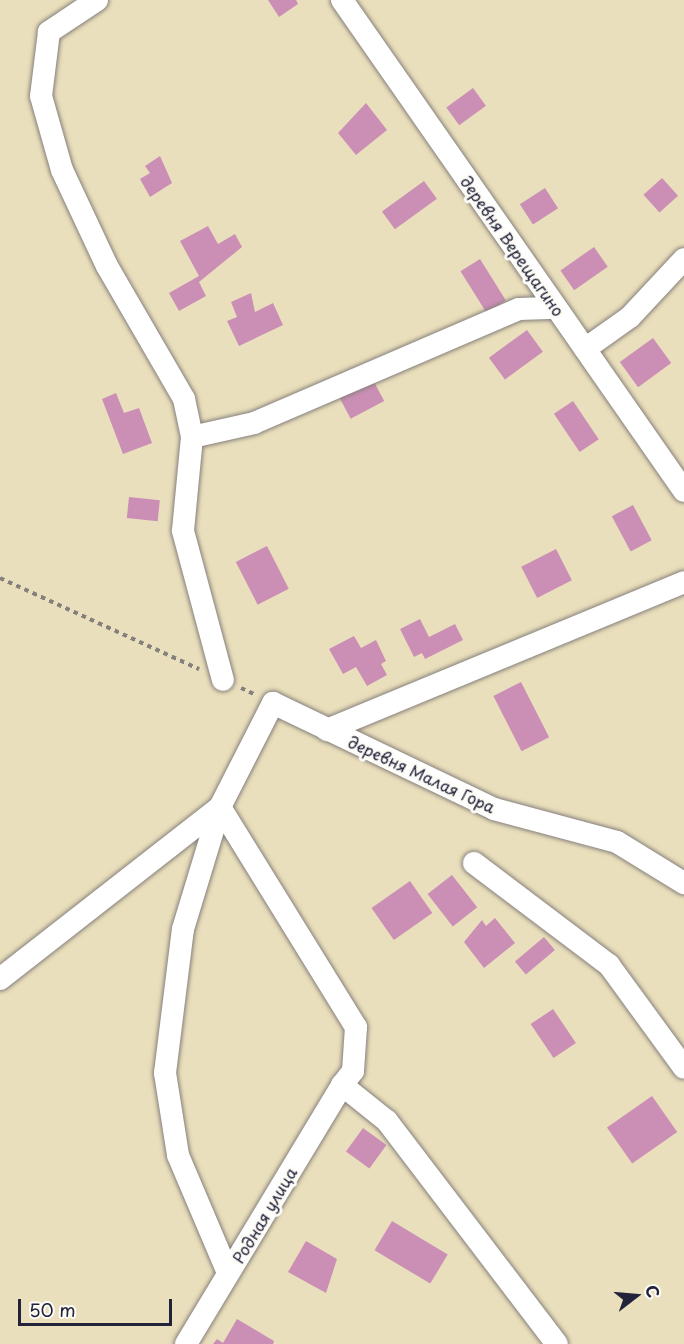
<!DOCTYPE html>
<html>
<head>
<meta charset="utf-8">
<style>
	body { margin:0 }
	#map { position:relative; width:684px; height:1344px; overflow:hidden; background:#eadfbc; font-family:"Playpen Sans",sans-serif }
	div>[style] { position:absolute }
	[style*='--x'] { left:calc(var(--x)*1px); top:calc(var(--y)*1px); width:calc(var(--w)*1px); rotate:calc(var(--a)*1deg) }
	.building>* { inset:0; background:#cb8fb6; transform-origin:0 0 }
	.path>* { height:4px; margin-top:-2px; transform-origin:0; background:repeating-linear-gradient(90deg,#86807c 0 4.5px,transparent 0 9px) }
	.roads { filter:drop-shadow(0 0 2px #86807c) drop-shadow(0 0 2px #86807c) }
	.minor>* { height:22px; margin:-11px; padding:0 11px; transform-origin:11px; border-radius:11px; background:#fff }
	span { translate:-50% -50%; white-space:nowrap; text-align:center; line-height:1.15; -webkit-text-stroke:6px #fdfcf7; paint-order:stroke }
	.street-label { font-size:16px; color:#22223b }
	.north { position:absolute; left:606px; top:1266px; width:60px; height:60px; -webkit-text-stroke:4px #fdfcf7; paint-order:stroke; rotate:74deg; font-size:16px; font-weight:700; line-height:24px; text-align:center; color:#22223b }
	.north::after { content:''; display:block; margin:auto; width:21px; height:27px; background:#22223b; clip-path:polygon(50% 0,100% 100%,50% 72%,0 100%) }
	.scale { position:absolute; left:18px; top:1299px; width:154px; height:27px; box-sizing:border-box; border:3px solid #22223b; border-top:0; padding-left:8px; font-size:18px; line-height:21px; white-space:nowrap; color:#22223b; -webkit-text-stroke:4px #fdfcf7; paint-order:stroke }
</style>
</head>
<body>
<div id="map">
	<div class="building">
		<div style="clip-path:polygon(268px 0,296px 0,298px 4px,279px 17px)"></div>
		<div style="left:473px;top:88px;width:22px;height:33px;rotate:54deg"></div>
		<div style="clip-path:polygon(366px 103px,387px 130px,356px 155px,338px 133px)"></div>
		<div style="clip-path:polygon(160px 156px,172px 183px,150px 197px,140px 179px,150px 173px,145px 166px)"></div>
		<div style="left:662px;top:178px;width:24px;height:25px;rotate:48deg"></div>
		<div style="left:424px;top:181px;width:22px;height:52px;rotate:54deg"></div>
		<div style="left:545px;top:188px;width:24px;height:30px;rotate:57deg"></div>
		<div style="clip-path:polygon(208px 226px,218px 244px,235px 234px,242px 247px,199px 282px,206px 296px,179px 311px,169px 293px,199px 276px,180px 241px)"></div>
		<div style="left:594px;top:247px;width:24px;height:41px;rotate:55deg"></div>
		<div style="left:480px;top:259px;width:49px;height:23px;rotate:58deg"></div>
		<div style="clip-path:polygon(251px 293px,255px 312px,273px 303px,283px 325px,239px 346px,227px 321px,237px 317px,231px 302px)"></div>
		<div style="left:527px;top:330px;width:27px;height:47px;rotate:54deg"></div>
		<div style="left:653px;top:338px;width:31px;height:41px;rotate:54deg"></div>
		<div style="left:372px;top:378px;width:26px;height:38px;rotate:62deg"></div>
		<div style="clip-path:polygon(116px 393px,124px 413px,139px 408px,152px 443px,123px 454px,102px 399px)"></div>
		<div style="left:573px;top:401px;width:46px;height:23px;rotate:56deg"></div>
		<div style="left:129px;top:497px;width:31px;height:21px;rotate:6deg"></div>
		<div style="left:633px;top:505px;width:40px;height:24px;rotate:62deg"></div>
		<div style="left:267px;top:546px;width:48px;height:35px;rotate:63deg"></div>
		<div style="left:556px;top:549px;width:35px;height:39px;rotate:63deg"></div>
		<div style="clip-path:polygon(420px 619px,429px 637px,455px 624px,463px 640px,425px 659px,422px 653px,414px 657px,400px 629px)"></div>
		<div style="clip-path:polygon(354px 636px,361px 648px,376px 640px,386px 661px,381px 664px,387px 675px,367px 686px,356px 667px,343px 674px,329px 649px)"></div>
		<div style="left:521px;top:682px;width:62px;height:31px;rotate:63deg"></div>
		<div style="left:452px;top:875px;width:41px;height:31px;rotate:52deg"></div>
		<div style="left:410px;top:881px;width:39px;height:47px;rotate:55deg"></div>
		<div style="clip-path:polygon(495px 918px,515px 943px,484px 968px,464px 942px,482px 920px,486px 926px)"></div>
		<div style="left:544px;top:937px;width:17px;height:38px;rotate:50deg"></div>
		<div style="left:553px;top:1009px;width:41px;height:27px;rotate:56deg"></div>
		<div style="left:652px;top:1096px;width:44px;height:55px;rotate:55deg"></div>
		<div style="left:363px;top:1128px;width:29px;height:29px;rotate:36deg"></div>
		<div style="left:392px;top:1221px;width:65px;height:34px;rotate:31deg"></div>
		<div style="clip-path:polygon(306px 1241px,337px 1259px,326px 1293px,288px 1272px)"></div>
		<div style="clip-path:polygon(237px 1319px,274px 1341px,273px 1344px,213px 1344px,217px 1339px,223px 1343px)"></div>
	</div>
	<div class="path">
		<div style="--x:0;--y:578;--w:219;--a:24.6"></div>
		<div style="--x:241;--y:688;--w:17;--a:25"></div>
	</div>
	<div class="roads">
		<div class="minor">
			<div style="--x:97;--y:0;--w:58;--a:146.3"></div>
			<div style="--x:49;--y:32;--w:64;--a:97.1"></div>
			<div style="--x:41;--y:96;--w:77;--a:74.2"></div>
			<div style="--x:62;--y:170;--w:106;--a:64.9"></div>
			<div style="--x:107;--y:266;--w:154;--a:59.9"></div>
			<div style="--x:184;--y:399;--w:39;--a:78"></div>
			<div style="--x:192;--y:437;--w:94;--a:95.5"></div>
			<div style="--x:183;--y:531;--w:154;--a:75"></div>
			<div style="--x:342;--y:0;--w:598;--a:55.14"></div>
			<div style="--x:585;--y:349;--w:55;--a:-35.4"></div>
			<div style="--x:630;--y:317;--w:79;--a:-47"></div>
			<div style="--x:192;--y:437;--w:64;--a:-12.7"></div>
			<div style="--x:254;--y:423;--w:288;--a:-23.3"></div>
			<div style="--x:519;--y:309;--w:37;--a:-2"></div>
			<div style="--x:327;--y:730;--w:386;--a:-22.5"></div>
			<div style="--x:474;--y:863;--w:169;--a:37.1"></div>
			<div style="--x:609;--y:965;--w:127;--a:53.9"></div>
			<div style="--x:0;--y:979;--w:279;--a:-38"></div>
			<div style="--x:220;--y:807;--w:259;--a:58.3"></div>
			<div style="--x:356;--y:1027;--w:44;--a:93.9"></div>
			<div style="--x:353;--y:1071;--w:18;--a:128"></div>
			<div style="--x:342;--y:1085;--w:58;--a:38.7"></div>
			<div style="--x:387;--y:1121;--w:280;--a:52.7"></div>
			<div style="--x:228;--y:1273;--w:128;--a:-113"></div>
			<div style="--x:178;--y:1155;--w:83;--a:-99"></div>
			<div style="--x:165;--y:1073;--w:145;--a:-82.9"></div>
			<div style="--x:183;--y:929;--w:127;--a:-73.1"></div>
			<div style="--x:220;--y:807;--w:117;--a:-63"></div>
			<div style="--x:273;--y:703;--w:245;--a:25.6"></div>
			<div style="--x:494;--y:809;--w:127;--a:15"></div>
			<div style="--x:617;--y:842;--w:79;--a:31.5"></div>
			<div style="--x:186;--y:1344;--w:302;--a:-58.9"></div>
		</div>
	</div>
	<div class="street-label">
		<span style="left:513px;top:246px;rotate:55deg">деревня Верещагино</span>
		<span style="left:422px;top:774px;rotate:25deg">деревня Малая Гора</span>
		<span style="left:264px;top:1215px;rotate:-59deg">Родная улица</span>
	</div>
	<div class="north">С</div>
	<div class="scale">50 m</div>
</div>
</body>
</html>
